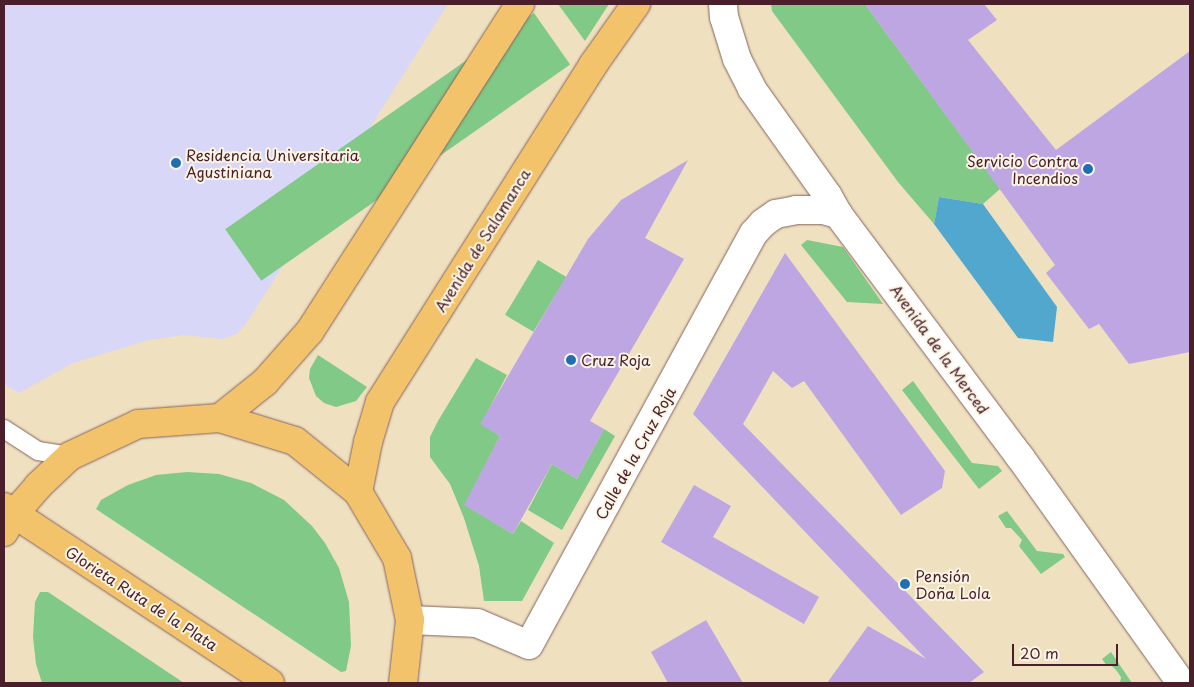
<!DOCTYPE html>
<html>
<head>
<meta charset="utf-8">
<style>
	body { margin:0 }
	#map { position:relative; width:1194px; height:687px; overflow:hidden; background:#efe0bf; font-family:"Playpen Sans",sans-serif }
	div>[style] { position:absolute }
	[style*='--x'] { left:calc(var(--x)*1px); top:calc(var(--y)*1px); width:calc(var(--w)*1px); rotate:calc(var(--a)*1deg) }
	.built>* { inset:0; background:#d8d7f8 }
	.green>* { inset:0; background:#80c986; transform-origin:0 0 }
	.water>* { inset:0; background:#52a7ce }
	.building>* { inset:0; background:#bda6e2 }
	.roads { filter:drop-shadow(0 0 1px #84635f) drop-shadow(0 0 1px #84635f) }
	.service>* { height:18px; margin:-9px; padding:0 9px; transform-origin:9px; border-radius:9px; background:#fff }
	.minor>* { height:28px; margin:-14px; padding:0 14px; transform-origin:14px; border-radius:14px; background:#fff }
	.primary>* { height:28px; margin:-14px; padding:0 14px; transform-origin:14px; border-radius:14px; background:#f2c36a }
	.trunk>* { height:28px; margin:-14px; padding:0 14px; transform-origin:14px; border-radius:14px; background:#f2c36a }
	.dots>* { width:14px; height:14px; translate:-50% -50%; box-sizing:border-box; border:2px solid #fcf5e5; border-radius:50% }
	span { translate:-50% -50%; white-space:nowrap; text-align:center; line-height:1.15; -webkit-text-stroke:4px #fcf5e5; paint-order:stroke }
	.poi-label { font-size:15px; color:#4a1f2b }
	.left { translate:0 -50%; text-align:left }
	.right { translate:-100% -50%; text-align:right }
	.street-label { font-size:15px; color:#4a1f2b }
	.frame { position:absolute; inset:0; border:5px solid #4a1f2b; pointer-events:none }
	.scale { position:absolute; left:1012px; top:644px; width:106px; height:22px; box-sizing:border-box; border:2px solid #4a1f2b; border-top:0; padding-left:6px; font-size:15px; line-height:18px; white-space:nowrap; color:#4a1f2b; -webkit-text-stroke:4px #fcf5e5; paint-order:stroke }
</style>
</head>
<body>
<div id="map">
	<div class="built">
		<div style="clip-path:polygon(4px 4px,448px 4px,248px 321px,237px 334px,222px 339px,184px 335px,149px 340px,73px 363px,19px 393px,4px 384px)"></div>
	</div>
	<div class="green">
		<div style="clip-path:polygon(558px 4px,609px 4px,585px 41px)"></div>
		<div style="clip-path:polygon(771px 4px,865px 4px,1000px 189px,983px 204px,939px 197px,934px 224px,898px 182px,772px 11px)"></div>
		<div style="left:534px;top:13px;width:63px;height:377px;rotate:55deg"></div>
		<div style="clip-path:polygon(807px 240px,843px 247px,883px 304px,847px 302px,801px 245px)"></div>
		<div style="left:538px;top:260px;width:33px;height:64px;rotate:31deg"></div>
		<div style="clip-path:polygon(318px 355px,367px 387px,356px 401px,336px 407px,324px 403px,316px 396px,309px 378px,310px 369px)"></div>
		<div style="clip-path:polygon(476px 358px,507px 375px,481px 424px,500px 436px,465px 505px,513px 534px,521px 521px,554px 543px,522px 601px,484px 601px,479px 566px,464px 518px,450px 484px,430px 457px,430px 437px,438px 421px)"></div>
		<div style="clip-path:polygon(913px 381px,972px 463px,998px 466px,1002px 471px,979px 489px,902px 390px)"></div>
		<div style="clip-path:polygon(604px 429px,615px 436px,562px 530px,528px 510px,552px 464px,577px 479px)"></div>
		<div style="clip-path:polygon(187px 472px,219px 474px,251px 483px,284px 500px,312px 526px,325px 543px,339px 568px,349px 602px,351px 646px,346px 671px,341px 672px,96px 509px,101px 500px,128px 485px,156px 475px)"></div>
		<div style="clip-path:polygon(1007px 511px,1037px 551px,1063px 554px,1065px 557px,1041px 574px,1019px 546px,1022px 540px,1011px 528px,1006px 528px,998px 516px)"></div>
		<div style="clip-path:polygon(40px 592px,48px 592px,184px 683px,42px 683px,36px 664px,33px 637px,35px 602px)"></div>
		<div style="clip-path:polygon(1111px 652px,1132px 683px,1120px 683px,1121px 677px,1116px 670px,1111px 665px,1107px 666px,1102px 659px)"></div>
	</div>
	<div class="water">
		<div style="clip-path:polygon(939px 197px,983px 204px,1057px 307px,1053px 342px,1018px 338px,934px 224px)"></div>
	</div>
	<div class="building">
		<div style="clip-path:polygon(865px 4px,984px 4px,997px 20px,968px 40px,1056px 150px,1190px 51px,1190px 352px,1129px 364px,1099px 324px,1089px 329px,1046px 273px,1055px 265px)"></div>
		<div style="clip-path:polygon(688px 160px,645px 238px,684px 259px,590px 421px,604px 429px,577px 479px,552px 464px,513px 534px,464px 505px,500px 436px,480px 424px,588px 239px,621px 200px)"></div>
		<div style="clip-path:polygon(785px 253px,945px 471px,942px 488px,901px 515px,804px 381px,792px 388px,773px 371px,743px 424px,984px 672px,969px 683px,827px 683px,868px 626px,926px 659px,693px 414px)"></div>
		<div style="clip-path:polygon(694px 485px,731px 506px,713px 537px,819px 597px,804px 624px,661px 542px)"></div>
		<div style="clip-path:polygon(706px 620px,743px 683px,668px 683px,651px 652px)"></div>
	</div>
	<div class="roads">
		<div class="service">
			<div style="--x:4;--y:429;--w:40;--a:32.9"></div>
			<div style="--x:38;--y:451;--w:32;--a:9"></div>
		</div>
		<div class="minor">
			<div style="--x:723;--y:4;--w:13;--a:86"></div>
			<div style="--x:724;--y:17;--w:44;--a:72.8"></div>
			<div style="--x:737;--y:59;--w:34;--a:63"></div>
			<div style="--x:752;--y:89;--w:131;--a:54.6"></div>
			<div style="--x:828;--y:196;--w:21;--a:61"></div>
			<div style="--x:838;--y:214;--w:304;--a:53.2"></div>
			<div style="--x:1020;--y:457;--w:277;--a:54.5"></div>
			<div style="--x:410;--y:620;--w:67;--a:2.6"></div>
			<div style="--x:477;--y:623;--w:56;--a:22.9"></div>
			<div style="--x:529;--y:645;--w:469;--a:-61.4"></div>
			<div style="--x:754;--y:233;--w:13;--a:-48"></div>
			<div style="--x:763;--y:223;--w:16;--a:-35"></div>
			<div style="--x:776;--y:214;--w:20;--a:-11"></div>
			<div style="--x:796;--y:210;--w:27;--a:0"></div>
			<div style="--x:823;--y:210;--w:16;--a:15"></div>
		</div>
		<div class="primary">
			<div style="--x:220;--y:418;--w:58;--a:-38.7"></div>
			<div style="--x:265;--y:382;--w:68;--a:-48.6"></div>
			<div style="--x:310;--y:331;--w:389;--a:-57.3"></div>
			<div style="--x:358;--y:492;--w:51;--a:-78.7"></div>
			<div style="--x:368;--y:442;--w:42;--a:-73.3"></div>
			<div style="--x:380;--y:402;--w:399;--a:-57.7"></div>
			<div style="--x:593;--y:65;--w:75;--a:-54.8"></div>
			<div style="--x:4;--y:532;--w:21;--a:-61"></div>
			<div style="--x:14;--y:514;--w:37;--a:-49"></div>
			<div style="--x:38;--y:486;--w:44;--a:-43.2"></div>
			<div style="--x:70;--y:456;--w:75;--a:-25.2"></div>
			<div style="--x:138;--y:424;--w:82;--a:-4.2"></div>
			<div style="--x:220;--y:418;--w:78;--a:17"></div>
			<div style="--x:295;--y:441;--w:81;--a:39"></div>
			<div style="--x:358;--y:492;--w:77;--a:59.4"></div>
			<div style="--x:397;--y:558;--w:63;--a:78.2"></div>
			<div style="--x:410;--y:620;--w:63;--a:96.3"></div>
		</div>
		<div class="trunk">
			<div style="--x:4;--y:507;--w:319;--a:33.5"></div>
		</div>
	</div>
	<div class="dots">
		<div style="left:176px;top:163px;background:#1f6fb2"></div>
		<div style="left:1088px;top:169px;background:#1f6fb2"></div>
		<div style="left:571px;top:360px;background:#1f6fb2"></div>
		<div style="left:905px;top:584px;background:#1f6fb2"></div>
	</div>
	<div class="poi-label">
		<span class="left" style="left:186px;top:163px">Residencia Universitaria<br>Agustiniana</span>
		<span class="right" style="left:1078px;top:169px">Servicio Contra<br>Incendios</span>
		<span class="left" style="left:581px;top:360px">Cruz Roja</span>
		<span class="left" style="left:915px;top:584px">Pensión<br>Doña Lola</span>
	</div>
	<div class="street-label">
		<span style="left:482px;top:240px;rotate:-58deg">Avenida de Salamanca</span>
		<span style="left:940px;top:349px;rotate:54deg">Avenida de la Merced</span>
		<span style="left:635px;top:453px;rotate:-61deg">Calle de la Cruz Roja</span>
		<span style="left:142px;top:598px;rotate:33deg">Glorieta Ruta de la Plata</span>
	</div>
	<div class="frame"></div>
	<div class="scale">20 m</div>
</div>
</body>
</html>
